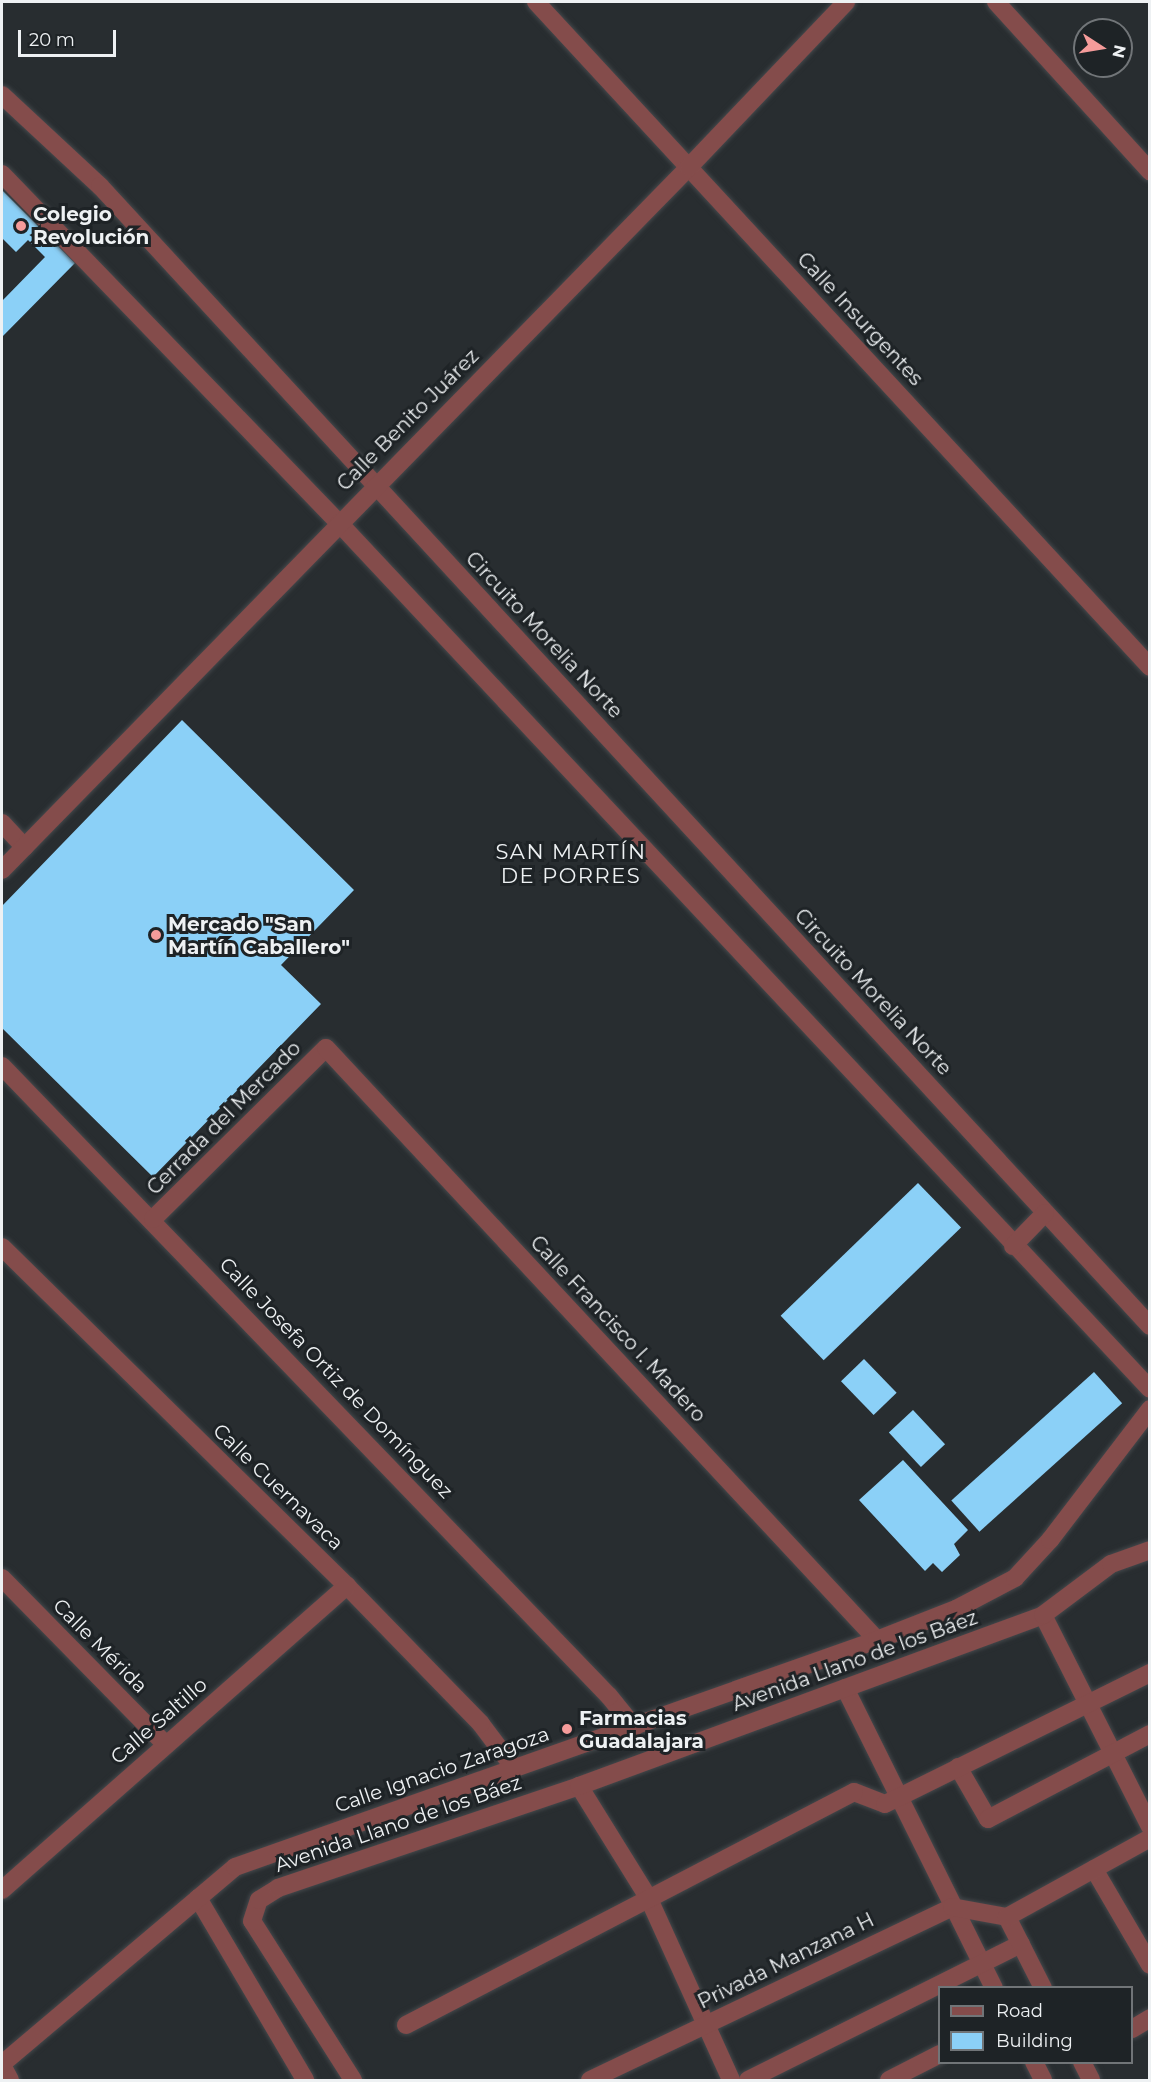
<!DOCTYPE html>
<html>
<head>
<meta charset="utf-8">
<style>
	body { margin:0 }
	#map { position:relative; width:1151px; height:2082px; overflow:hidden; background:#282d30; font-family:Montserrat,sans-serif }
	div>[style] { position:absolute }
	[style*='--x'] { left:calc(var(--x)*1px); top:calc(var(--y)*1px); width:calc(var(--w)*1px); rotate:calc(var(--a)*1deg) }
	.building>* { inset:0; background:#8bd0f7; transform-origin:0 0 }
	.roads { filter:drop-shadow(0 0 2px #44484b) drop-shadow(0 0 2px #44484b) }
	.pedestrian>* { height:18px; margin:-9px; padding:0 9px; transform-origin:9px; border-radius:9px; background:#844c4b }
	.minor>* { height:18px; margin:-9px; padding:0 9px; transform-origin:9px; border-radius:9px; background:#844c4b }
	.tertiary>* { height:18px; margin:-9px; padding:0 9px; transform-origin:9px; border-radius:9px; background:#844c4b }
	.dots>* { width:16px; height:16px; translate:-50% -50%; box-sizing:border-box; border:3px solid #1e2326; border-radius:50% }
	span { translate:-50% -50%; white-space:nowrap; text-align:center; line-height:1.15; -webkit-text-stroke:6px #1e2326; paint-order:stroke }
	.poi-label { font-size:20px; color:#eef1f3; font-weight:700 }
	.left { translate:0 -50%; text-align:left }
	.street-label { font-size:20px; color:#eef1f3 }
	.neighbourhood-label { font-size:21px; color:#eef1f3; letter-spacing:1.5px }
	.frame { position:absolute; inset:0; border:3px solid #eef1f3; pointer-events:none }
	.legend { position:absolute; left:938px; top:1986px; width:195px; height:78px; box-sizing:border-box; background:#1e2326; border:2px solid #717578; margin:0; padding:8px 10px; list-style:none; font-size:18px; color:#eef1f3 }
	.legend li { display:flex; align-items:center; gap:12px; height:30px }
	.legend b { width:30px; border:2px solid #717578 }
	.north { position:absolute; left:1073px; top:18px; width:60px; height:60px; box-sizing:border-box; background:#1e2326; border:2px solid #717578; border-radius:50%; rotate:102deg; font-size:16px; font-weight:700; line-height:24px; text-align:center; color:#eef1f3 }
	.north::after { content:''; display:block; margin:auto; width:21px; height:27px; background:#f59b9a; clip-path:polygon(50% 0,100% 100%,50% 72%,0 100%) }
	.scale { position:absolute; left:18px; top:30px; width:98px; height:27px; box-sizing:border-box; border:3px solid #eef1f3; border-top:0; padding-left:8px; font-size:18px; line-height:21px; white-space:nowrap; color:#eef1f3; -webkit-text-stroke:4px #1e2326; paint-order:stroke }
</style>
</head>
<body>
<div id="map">
	<div class="building">
		<div style="clip-path:polygon(2px 190px,75px 263px,2px 337px,2px 301px,45px 257px,28px 240px,16px 252px,2px 238px)"></div>
		<div style="clip-path:polygon(182px 720px,354px 890px,281px 965px,321px 1004px,153px 1177px,2px 1028px,2px 906px)"></div>
		<div style="left:918px;top:1183px;width:62px;height:191px;rotate:46deg"></div>
		<div style="left:864px;top:1359px;width:47px;height:32px;rotate:46deg"></div>
		<div style="left:1094px;top:1372px;width:42px;height:192px;rotate:48deg"></div>
		<div style="left:913px;top:1410px;width:47px;height:33px;rotate:47deg"></div>
		<div style="clip-path:polygon(903px 1460px,968px 1530px,954px 1544px,960px 1555px,942px 1572px,933px 1563px,925px 1571px,859px 1500px)"></div>
	</div>
	<div class="roads">
		<div class="pedestrian">
			<div style="--x:1043;--y:1615;--w:237;--a:63.2"></div>
			<div style="--x:845;--y:1688;--w:335;--a:63.6"></div>
			<div style="--x:609;--y:1696;--w:40;--a:51"></div>
			<div style="--x:481;--y:1724;--w:55;--a:53.1"></div>
			<div style="--x:958;--y:1767;--w:60;--a:60"></div>
			<div style="--x:988;--y:1819;--w:183;--a:-27.7"></div>
			<div style="--x:854;--y:1792;--w:33;--a:21"></div>
			<div style="--x:885;--y:1804;--w:296;--a:-26.3"></div>
			<div style="--x:649;--y:1899;--w:199;--a:65.6"></div>
			<div style="--x:1034;--y:2062;--w:20;--a:63"></div>
			<div style="--x:590;--y:2080;--w:401;--a:-25.5"></div>
			<div style="--x:952;--y:1907;--w:56;--a:10.3"></div>
			<div style="--x:748;--y:2080;--w:305;--a:-26.5"></div>
			<div style="--x:889;--y:2080;--w:57;--a:-27"></div>
		</div>
		<div class="minor">
			<div style="--x:536;--y:2;--w:905;--a:47.28"></div>
			<div style="--x:996;--y:2;--w:229;--a:47.7"></div>
			<div style="--x:2;--y:95;--w:134;--a:42.9"></div>
			<div style="--x:100;--y:186;--w:1550;--a:47.35"></div>
			<div style="--x:2;--y:174;--w:485;--a:46"></div>
			<div style="--x:339;--y:523;--w:1186;--a:46.88"></div>
			<div style="--x:2;--y:823;--w:33;--a:47"></div>
			<div style="--x:2;--y:870;--w:983;--a:-45.66"></div>
			<div style="--x:689;--y:167;--w:228;--a:-46.4"></div>
			<div style="--x:2;--y:1066;--w:875;--a:46.07"></div>
			<div style="--x:153;--y:1219;--w:243;--a:-44.7"></div>
			<div style="--x:326;--y:1048;--w:809;--a:47.05"></div>
			<div style="--x:1013;--y:1246;--w:46;--a:-45.9"></div>
			<div style="--x:2;--y:1247;--w:484;--a:44.5"></div>
			<div style="--x:347;--y:1586;--w:192;--a:45.8"></div>
			<div style="--x:2;--y:1578;--w:234;--a:45.5"></div>
			<div style="--x:579;--y:1786;--w:133;--a:58.2"></div>
			<div style="--x:1094;--y:1869;--w:111;--a:59.7"></div>
			<div style="--x:2;--y:1890;--w:460;--a:-41.4"></div>
			<div style="--x:198;--y:1898;--w:211;--a:59.5"></div>
			<div style="--x:1043;--y:1988;--w:80;--a:-116.9"></div>
			<div style="--x:1007;--y:1917;--w:163;--a:-28.9"></div>
			<div style="--x:406;--y:2025;--w:505;--a:-27.48"></div>
			<div style="--x:1132;--y:2029;--w:21;--a:-31"></div>
			<div style="--x:1082;--y:2062;--w:20;--a:63"></div>
			<div style="--x:2;--y:2065;--w:17;--a:62"></div>
			<div style="--x:353;--y:2080;--w:188;--a:-122.4"></div>
			<div style="--x:252;--y:1921;--w:22;--a:-72"></div>
			<div style="--x:259;--y:1900;--w:22;--a:-32"></div>
			<div style="--x:278;--y:1888;--w:318;--a:-18.7"></div>
			<div style="--x:579;--y:1786;--w:495;--a:-20.2"></div>
			<div style="--x:1043;--y:1615;--w:85;--a:-36.9"></div>
			<div style="--x:1111;--y:1564;--w:41;--a:-19.7"></div>
		</div>
		<div class="tertiary">
			<div style="--x:2;--y:2064;--w:305;--a:-40.2"></div>
			<div style="--x:235;--y:1867;--w:681;--a:-19.47"></div>
			<div style="--x:877;--y:1640;--w:85;--a:-21.4"></div>
			<div style="--x:956;--y:1609;--w:67;--a:-27.7"></div>
			<div style="--x:1015;--y:1578;--w:52;--a:-47.4"></div>
			<div style="--x:1050;--y:1540;--w:165;--a:-52.6"></div>
		</div>
	</div>
	<div class="dots">
		<div style="left:21px;top:226px;background:#f59b9a"></div>
		<div style="left:156px;top:935px;background:#f59b9a"></div>
		<div style="left:567px;top:1729px;background:#f59b9a"></div>
	</div>
	<div class="poi-label">
		<span class="left" style="left:33px;top:226px">Colegio<br>Revolución</span>
		<span class="left" style="left:168px;top:936px">Mercado "San<br>Martín Caballero"</span>
		<span class="left" style="left:579px;top:1730px">Farmacias<br>Guadalajara</span>
	</div>
	<div class="street-label">
		<span style="left:860px;top:319px;rotate:47deg">Calle Insurgentes</span>
		<span style="left:408px;top:420px;rotate:-45deg">Calle Benito Juárez</span>
		<span style="left:544px;top:635px;rotate:47deg">Circuito Morelia Norte</span>
		<span style="left:873px;top:992px;rotate:47deg">Circuito Morelia Norte</span>
		<span style="left:224px;top:1118px;rotate:-45deg">Cerrada del Mercado</span>
		<span style="left:618px;top:1329px;rotate:47deg">Calle Francisco I. Madero</span>
		<span style="left:336px;top:1378px;rotate:46deg">Calle Josefa Ortiz de Domínguez</span>
		<span style="left:278px;top:1487px;rotate:44deg">Calle Cuernavaca</span>
		<span style="left:100px;top:1646px;rotate:45deg">Calle Mérida</span>
		<span style="left:855px;top:1661px;rotate:-20deg">Avenida Llano de los Báez</span>
		<span style="left:159px;top:1721px;rotate:-41deg">Calle Saltillo</span>
		<span style="left:442px;top:1770px;rotate:-19deg">Calle Ignacio Zaragoza</span>
		<span style="left:398px;top:1824px;rotate:-19deg">Avenida Llano de los Báez</span>
		<span style="left:786px;top:1961px;rotate:-26deg">Privada Manzana H</span>
	</div>
	<div class="neighbourhood-label">
		<span style="left:571px;top:864px">SAN MARTÍN<br>DE PORRES</span>
	</div>
	<div class="frame"></div>
	<ul class="legend">
	<li><b style="height:8px;background:#844c4b"></b>Road</li>
	<li><b style="height:16px;background:#8bd0f7"></b>Building</li>
	</ul>
	<div class="north">N</div>
	<div class="scale">20 m</div>
</div>
</body>
</html>
